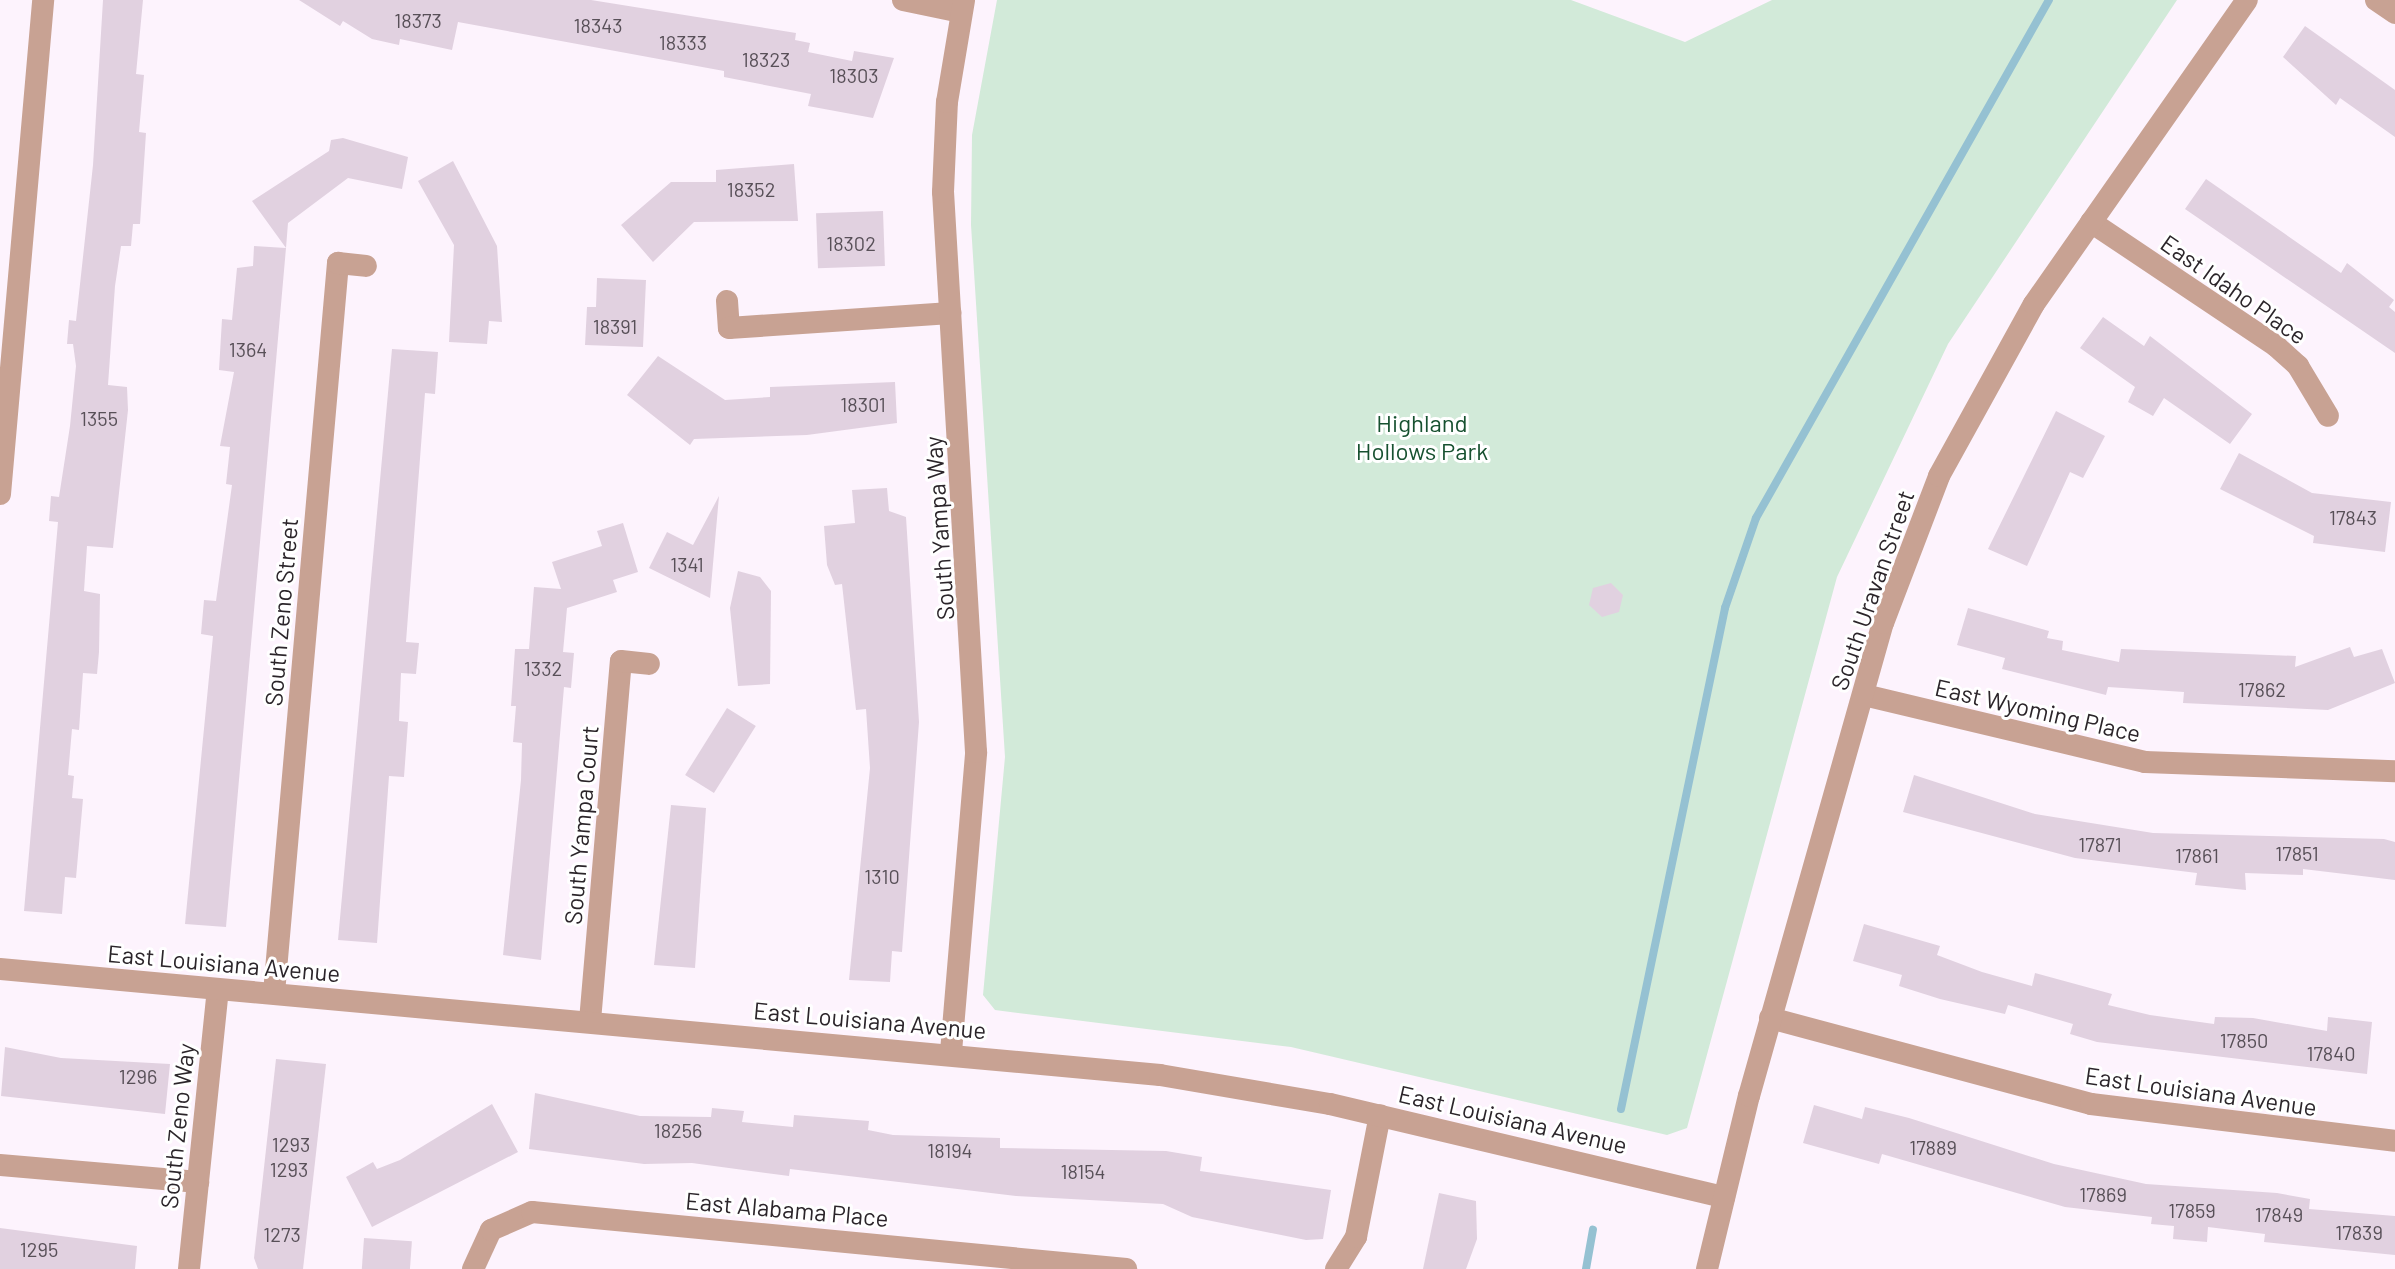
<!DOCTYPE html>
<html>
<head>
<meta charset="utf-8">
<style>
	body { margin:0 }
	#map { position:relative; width:2395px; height:1269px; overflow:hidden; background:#fdf3fd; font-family:Barlow,sans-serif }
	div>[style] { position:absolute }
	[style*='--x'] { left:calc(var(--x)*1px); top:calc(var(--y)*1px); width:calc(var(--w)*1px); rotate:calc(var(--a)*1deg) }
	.green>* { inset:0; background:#d2ead9 }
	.stream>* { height:8px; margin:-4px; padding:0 4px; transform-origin:4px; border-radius:4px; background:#95c1d2 }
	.building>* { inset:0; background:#e1d1e0; transform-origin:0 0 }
	.minor>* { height:22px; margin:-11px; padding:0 11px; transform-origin:11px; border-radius:11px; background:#c8a293 }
	.tertiary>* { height:22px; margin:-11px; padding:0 11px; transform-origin:11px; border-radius:11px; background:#c8a293 }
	span { translate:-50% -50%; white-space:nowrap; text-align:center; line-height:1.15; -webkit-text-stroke:6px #fff; paint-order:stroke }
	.number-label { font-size:20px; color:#585058 }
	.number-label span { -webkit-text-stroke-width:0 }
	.street-label { font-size:24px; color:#2b252a }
	.park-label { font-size:24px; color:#175130 }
</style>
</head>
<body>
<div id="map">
	<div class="green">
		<div style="clip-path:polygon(997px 0,1571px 0,1685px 42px,1772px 0,2177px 0,1948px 344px,1837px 577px,1687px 1128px,1667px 1135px,1291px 1047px,995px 1010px,983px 995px,1005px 757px,971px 225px,972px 135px)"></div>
	</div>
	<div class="stream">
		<div style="--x:1621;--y:1109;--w:512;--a:-78.27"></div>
		<div style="--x:1725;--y:608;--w:95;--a:-71"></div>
		<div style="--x:1756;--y:518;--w:595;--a:-60.51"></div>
		<div style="--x:1586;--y:1269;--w:40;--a:-80"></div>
	</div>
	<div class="building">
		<div style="clip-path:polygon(103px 0,143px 0,136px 74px,144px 75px,139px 132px,146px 133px,140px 224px,133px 224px,131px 246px,121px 246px,115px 286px,108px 385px,127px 387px,128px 410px,113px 548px,87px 546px,84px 591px,100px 594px,99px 652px,97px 674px,83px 673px,79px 730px,72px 729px,68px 775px,74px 776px,72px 798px,83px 799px,76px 878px,65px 877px,62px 914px,24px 911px,58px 522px,49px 521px,51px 496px,59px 497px,70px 426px,76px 366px,73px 344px,67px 344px,69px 320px,76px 321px,93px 165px)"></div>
		<div style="clip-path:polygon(299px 0,591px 0,796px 33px,795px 40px,810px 43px,808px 52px,852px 61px,854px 51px,894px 58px,873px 118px,808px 106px,811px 94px,724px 77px,724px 71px,458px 22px,452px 50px,400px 39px,399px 45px,372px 39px,343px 21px,340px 26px)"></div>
		<div style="clip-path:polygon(2305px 26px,2395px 90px,2395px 137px,2340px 98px,2336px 105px,2283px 57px)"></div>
		<div style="clip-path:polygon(343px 138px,408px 157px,402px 189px,348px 178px,288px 223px,286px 248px,252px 201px,329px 151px,331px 140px)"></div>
		<div style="clip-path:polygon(453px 161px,497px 246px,502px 322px,489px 321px,487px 344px,449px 342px,454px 245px,418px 181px)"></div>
		<div style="clip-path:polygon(794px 164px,798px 221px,694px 222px,653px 262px,621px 225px,671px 182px,716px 182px,716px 170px)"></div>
		<div style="clip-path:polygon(2206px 179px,2341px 273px,2347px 263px,2394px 300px,2389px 307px,2395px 312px,2395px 353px,2185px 209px)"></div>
		<div style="left:883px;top:211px;width:55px;height:67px;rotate:88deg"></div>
		<div style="clip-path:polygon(254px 246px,286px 248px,226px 927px,185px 924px,213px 636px,201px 634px,204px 600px,216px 601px,232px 485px,226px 484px,230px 447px,220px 446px,234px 372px,219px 370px,222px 319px,232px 320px,237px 268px,253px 266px)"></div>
		<div style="clip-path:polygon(597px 278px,646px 280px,643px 347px,585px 345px,587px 307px,596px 307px)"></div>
		<div style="clip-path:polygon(2103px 317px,2144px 346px,2150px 336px,2252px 414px,2230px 444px,2164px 398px,2153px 416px,2128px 402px,2135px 387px,2080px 348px)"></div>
		<div style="clip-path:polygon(392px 349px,438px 352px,435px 394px,425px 393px,406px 642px,419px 643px,416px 674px,401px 673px,399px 721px,408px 722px,404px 777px,389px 776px,377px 943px,338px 940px)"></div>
		<div style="clip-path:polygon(658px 356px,725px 400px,770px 397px,770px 387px,895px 382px,897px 423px,807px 435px,694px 439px,690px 445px,627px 395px)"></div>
		<div style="clip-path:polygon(2056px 411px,2105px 436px,2083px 478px,2070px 472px,2027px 566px,1988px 549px)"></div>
		<div style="clip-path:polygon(2239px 453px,2312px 493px,2391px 502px,2385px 552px,2313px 543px,2314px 536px,2220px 489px)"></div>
		<div style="clip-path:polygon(887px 488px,889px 511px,906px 517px,919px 722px,902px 952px,892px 951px,890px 982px,849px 980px,870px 768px,866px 709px,856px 710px,842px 584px,835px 585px,827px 565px,824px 526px,855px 523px,852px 490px)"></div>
		<div style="clip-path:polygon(719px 496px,710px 598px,649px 568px,667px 532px,693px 545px)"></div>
		<div style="clip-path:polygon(623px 523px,638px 572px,613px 580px,617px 592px,567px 608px,563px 652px,574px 653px,571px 688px,564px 687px,541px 960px,503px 955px,521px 780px,522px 743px,513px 742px,516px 706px,511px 706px,515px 649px,529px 649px,534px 587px,561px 589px,552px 562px,602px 546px,597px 531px)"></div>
		<div style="clip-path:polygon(738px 571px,760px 577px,771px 591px,770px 684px,738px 686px,730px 608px)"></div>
		<div style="clip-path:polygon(1611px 583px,1623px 595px,1619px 612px,1602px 617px,1589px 605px,1593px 588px)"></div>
		<div style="clip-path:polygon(1968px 608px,2049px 631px,2047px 638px,2063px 641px,2062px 650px,2119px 662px,2121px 649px,2296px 656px,2295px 667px,2350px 647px,2354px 657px,2382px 649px,2395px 683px,2328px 710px,2183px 703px,2184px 692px,2108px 687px,2106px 695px,2002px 669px,2005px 658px,1957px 645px)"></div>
		<div style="left:727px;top:708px;width:34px;height:79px;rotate:32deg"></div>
		<div style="clip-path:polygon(1914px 775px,2035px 814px,2153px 833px,2384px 839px,2395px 842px,2395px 880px,2303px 869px,2303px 875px,2245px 873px,2246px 890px,2195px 885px,2197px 873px,2075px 858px,1903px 812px)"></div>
		<div style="clip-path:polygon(671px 805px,706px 808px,695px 968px,654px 965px)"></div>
		<div style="clip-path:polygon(1864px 924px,1940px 946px,1937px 955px,1982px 972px,2032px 986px,2035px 973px,2112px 994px,2108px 1005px,2150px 1015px,2214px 1024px,2215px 1017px,2253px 1018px,2327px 1031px,2328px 1017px,2372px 1022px,2367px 1074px,2097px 1042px,2070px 1034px,2073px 1024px,2008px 1005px,2005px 1014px,1940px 999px,1899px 986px,1902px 975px,1853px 961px)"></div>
		<div style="clip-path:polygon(5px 1047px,61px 1058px,170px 1064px,165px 1114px,1px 1096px)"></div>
		<div style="clip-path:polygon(276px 1059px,326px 1064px,303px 1269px,258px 1269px,254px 1258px)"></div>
		<div style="clip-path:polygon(535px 1093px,640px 1116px,711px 1117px,712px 1108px,744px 1111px,742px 1122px,793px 1127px,794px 1115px,869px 1121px,868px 1130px,893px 1135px,1000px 1138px,1000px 1148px,1166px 1151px,1202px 1157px,1200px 1171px,1331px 1190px,1323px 1239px,1306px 1240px,1192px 1217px,1163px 1204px,1016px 1196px,790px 1169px,789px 1176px,692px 1163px,644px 1164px,529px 1149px)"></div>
		<div style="clip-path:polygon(492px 1104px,518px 1152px,372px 1227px,346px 1177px,373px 1162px,377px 1169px,400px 1160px)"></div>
		<div style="clip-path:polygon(1814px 1105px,1862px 1119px,1865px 1107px,1909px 1118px,2054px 1164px,2146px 1184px,2277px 1193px,2310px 1199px,2309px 1209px,2395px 1216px,2395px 1255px,2264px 1242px,2265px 1234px,2208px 1227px,2207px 1242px,2173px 1239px,2174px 1226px,2151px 1224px,2152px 1217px,2065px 1207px,1882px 1154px,1879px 1164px,1803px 1143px)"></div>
		<div style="clip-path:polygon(1439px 1193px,1476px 1201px,1477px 1239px,1466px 1269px,1423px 1269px)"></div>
		<div style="clip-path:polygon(0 1228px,137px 1246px,135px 1269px,0 1269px)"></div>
		<div style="left:364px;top:1238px;width:48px;height:31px;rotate:4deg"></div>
	</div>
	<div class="minor">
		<div style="--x:903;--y:0;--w:59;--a:11.7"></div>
		<div style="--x:2376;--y:0;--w:23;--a:34"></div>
		<div style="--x:2091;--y:222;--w:223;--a:33.8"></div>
		<div style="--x:2276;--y:346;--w:30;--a:42"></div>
		<div style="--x:2298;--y:366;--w:58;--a:59"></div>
		<div style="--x:727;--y:301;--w:27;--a:86"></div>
		<div style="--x:729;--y:328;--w:222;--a:-3.9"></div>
		<div style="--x:0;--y:494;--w:496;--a:-85"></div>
		<div style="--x:1864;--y:695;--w:289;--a:13.4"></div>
		<div style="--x:2145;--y:762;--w:250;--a:2.1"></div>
		<div style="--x:274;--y:993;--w:733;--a:-84.99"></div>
		<div style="--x:338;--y:263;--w:28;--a:6"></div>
		<div style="--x:1770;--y:1018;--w:332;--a:15"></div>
		<div style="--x:2091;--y:1104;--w:306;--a:6.9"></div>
		<div style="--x:590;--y:1021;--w:361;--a:-85.1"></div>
		<div style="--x:621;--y:661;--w:28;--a:6"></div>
		<div style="--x:951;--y:1052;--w:301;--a:-85.2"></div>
		<div style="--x:976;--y:752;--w:561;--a:-93.37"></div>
		<div style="--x:943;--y:192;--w:90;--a:-87.5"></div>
		<div style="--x:947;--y:102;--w:103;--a:-80.5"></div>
		<div style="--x:0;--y:1165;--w:199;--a:4.9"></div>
		<div style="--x:189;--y:1269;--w:281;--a:-84.1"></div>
		<div style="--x:473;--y:1269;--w:43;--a:-65.2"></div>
		<div style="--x:491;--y:1230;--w:45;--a:-23.7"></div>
		<div style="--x:532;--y:1212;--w:597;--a:5.48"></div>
		<div style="--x:1336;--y:1269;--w:38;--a:-58"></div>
		<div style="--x:1356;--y:1237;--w:124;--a:-78.9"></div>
	</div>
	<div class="tertiary">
		<div style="--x:0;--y:969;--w:1165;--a:5.22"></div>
		<div style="--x:1160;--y:1075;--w:172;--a:9.7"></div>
		<div style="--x:1330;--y:1104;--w:405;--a:13.3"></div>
		<div style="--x:1707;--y:1269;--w:178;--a:-76.4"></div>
		<div style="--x:1749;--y:1096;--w:492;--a:-74.2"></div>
		<div style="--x:1883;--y:623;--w:157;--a:-69.1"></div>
		<div style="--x:1939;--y:476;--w:196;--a:-61.1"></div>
		<div style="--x:2034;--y:304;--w:371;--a:-55"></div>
	</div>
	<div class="number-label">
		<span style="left:418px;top:20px">18373</span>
		<span style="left:598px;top:25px">18343</span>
		<span style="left:683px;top:42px">18333</span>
		<span style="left:766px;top:59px">18323</span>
		<span style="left:854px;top:75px">18303</span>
		<span style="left:751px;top:189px">18352</span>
		<span style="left:851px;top:243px">18302</span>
		<span style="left:615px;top:326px">18391</span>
		<span style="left:248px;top:349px">1364</span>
		<span style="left:863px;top:404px">18301</span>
		<span style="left:99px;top:418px">1355</span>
		<span style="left:2353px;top:517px">17843</span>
		<span style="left:687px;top:564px">1341</span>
		<span style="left:543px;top:668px">1332</span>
		<span style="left:2262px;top:689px">17862</span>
		<span style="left:2100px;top:844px">17871</span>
		<span style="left:2297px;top:853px">17851</span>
		<span style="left:2197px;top:855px">17861</span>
		<span style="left:882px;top:876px">1310</span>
		<span style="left:2244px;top:1040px">17850</span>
		<span style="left:2331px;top:1053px">17840</span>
		<span style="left:138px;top:1076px">1296</span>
		<span style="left:678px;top:1130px">18256</span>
		<span style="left:291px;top:1144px">1293</span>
		<span style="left:1933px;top:1147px">17889</span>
		<span style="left:950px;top:1150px">18194</span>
		<span style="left:289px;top:1169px">1293</span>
		<span style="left:1083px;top:1171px">18154</span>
		<span style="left:2103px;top:1194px">17869</span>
		<span style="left:2192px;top:1210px">17859</span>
		<span style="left:2279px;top:1214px">17849</span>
		<span style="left:2359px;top:1232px">17839</span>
		<span style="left:282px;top:1234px">1273</span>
		<span style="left:39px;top:1249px">1295</span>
	</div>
	<div class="street-label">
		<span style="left:2234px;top:289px;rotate:35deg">East Idaho Place</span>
		<span style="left:939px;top:528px;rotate:-94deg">South Yampa Way</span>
		<span style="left:1872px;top:590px;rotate:-71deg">South Uravan Street</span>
		<span style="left:281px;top:612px;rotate:-85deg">South Zeno Street</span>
		<span style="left:2038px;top:710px;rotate:13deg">East Wyoming Place</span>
		<span style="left:581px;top:825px;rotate:-85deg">South Yampa Court</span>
		<span style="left:224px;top:963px;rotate:5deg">East Louisiana Avenue</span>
		<span style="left:870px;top:1020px;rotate:5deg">East Louisiana Avenue</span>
		<span style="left:2201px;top:1091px;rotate:8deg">East Louisiana Avenue</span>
		<span style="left:1513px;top:1119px;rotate:13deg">East Louisiana Avenue</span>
		<span style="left:177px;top:1126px;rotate:-84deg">South Zeno Way</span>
		<span style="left:787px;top:1209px;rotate:5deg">East Alabama Place</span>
	</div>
	<div class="park-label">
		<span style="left:1422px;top:437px">Highland<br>Hollows Park</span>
	</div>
</div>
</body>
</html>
